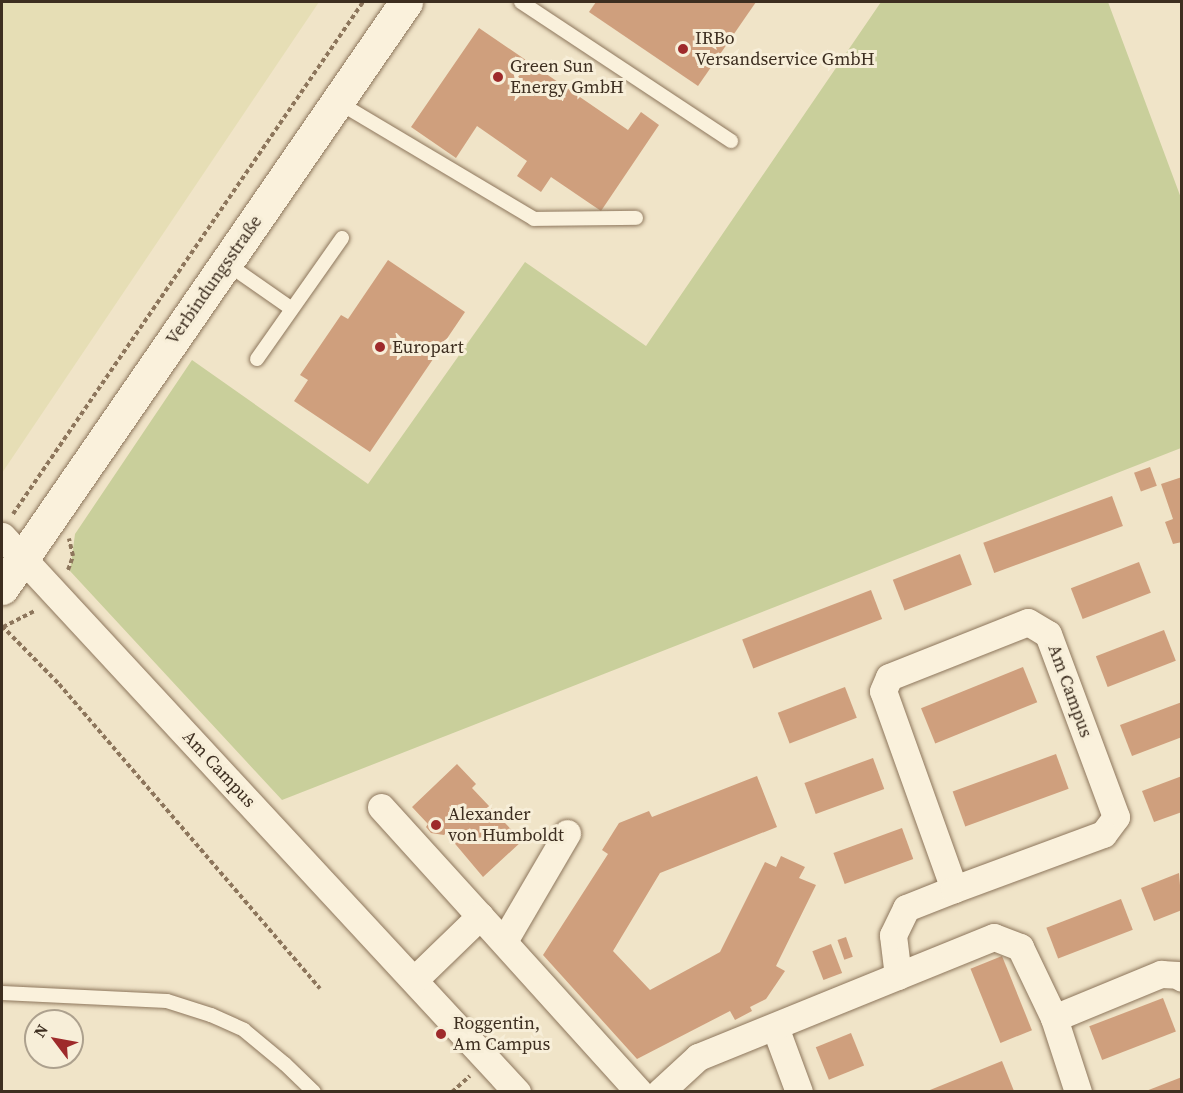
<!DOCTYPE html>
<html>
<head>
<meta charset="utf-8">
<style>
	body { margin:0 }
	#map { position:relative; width:1183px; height:1093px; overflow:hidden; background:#f0e4c8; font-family:"Source Serif 4",serif }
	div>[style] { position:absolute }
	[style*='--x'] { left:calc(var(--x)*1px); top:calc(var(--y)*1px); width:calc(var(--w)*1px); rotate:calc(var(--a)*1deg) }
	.farmland>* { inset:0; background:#e6deb5 }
	.green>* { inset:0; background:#c9cf9b }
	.building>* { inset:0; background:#cf9f7d; transform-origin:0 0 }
	.path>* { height:4px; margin-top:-2px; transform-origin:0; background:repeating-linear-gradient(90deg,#8d765c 0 4.5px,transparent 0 7.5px) }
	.roads { filter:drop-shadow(0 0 2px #8d765c) drop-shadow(0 0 2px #8d765c) }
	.service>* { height:14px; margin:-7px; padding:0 7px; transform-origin:7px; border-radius:7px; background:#faf1dc }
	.minor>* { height:27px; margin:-13.5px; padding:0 13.5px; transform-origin:13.5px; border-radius:13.5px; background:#faf1dc }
	.tertiary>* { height:33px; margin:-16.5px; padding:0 16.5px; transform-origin:16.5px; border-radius:16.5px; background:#faf1dc }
	.dots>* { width:16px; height:16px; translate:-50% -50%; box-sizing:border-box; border:3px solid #f7eed8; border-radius:50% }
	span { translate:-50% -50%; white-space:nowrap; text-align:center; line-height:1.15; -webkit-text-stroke:6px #f7eed8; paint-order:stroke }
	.poi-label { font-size:18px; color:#3d2e20 }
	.left { translate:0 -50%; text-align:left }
	.street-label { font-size:18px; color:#3d2e20 }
	.frame { position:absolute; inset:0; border:3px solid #3d2e20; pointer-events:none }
	.north { position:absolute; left:24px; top:1009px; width:60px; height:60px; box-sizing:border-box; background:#f7eed8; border:2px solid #ada18e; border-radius:50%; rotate:302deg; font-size:16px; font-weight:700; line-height:24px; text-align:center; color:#3d2e20 }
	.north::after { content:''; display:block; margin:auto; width:21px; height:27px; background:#9e2a2b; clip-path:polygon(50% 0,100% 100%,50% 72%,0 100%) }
</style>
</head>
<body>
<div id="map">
	<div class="farmland">
		<div style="clip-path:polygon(2px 2px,319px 2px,2px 473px)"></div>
	</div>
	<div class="green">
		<div style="clip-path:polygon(881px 2px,1108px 2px,1181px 198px,1181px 448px,282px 800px,70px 571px,75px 534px,192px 360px,368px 484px,525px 262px,646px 346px)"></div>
	</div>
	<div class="building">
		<div style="clip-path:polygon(596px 2px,756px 2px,698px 86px,589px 12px)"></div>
		<div style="clip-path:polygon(479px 28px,628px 130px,641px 112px,659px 125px,601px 211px,551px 177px,541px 192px,517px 176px,527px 161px,477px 126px,456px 158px,411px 127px)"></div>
		<div style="clip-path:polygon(388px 260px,465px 312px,370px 452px,294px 401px,308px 380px,300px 375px,341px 315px,348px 319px)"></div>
		<div style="left:1150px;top:467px;width:20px;height:17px;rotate:70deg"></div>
		<div style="clip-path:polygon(1182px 477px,1182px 542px,1173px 544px,1165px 522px,1173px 519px,1161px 484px)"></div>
		<div style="left:1112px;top:496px;width:32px;height:137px;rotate:70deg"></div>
		<div style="left:960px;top:554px;width:33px;height:72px;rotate:69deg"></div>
		<div style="left:1139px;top:562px;width:33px;height:73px;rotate:69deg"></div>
		<div style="left:871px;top:590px;width:31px;height:138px;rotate:69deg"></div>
		<div style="left:1164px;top:630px;width:33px;height:73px;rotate:69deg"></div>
		<div style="left:1023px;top:667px;width:38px;height:110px;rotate:68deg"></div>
		<div style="left:845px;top:687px;width:33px;height:72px;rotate:69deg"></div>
		<div style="clip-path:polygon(1182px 702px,1182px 737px,1132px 756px,1120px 725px)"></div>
		<div style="left:1056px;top:754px;width:37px;height:110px;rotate:70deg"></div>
		<div style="left:873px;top:758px;width:33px;height:73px;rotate:70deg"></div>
		<div style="clip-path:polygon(457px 764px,476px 784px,472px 788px,522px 841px,483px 877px,446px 833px,444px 835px,431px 833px,426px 827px,428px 824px,412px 807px)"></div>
		<div style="clip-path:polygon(757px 776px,777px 827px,660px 873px,613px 951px,650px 990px,720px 952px,765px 862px,776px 867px,781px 856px,805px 867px,799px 878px,816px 885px,776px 966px,785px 971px,766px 999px,750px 1007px,752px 1011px,735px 1020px,730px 1011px,637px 1059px,543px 955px,608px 854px,602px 850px,619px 823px,649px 811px,652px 817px)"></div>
		<div style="clip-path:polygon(1182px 776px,1182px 812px,1154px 822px,1142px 791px)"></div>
		<div style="left:902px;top:828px;width:33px;height:73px;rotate:70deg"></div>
		<div style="clip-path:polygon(1179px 873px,1182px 910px,1154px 921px,1141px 888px)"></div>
		<div style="left:1121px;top:899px;width:33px;height:80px;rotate:69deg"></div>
		<div style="left:846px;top:937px;width:21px;height:9px;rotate:71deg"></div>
		<div style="left:831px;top:944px;width:31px;height:20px;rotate:69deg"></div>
		<div style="left:1002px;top:956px;width:80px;height:34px;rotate:68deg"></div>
		<div style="left:1163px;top:998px;width:36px;height:79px;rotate:69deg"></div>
		<div style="left:851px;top:1033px;width:35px;height:38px;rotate:68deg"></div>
		<div style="clip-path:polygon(1002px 1061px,1014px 1091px,1012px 1092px,925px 1092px)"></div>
		<div style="clip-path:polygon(1182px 1077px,1182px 1092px,1146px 1092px,1146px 1091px)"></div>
	</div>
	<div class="path">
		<div style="--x:13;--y:514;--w:620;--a:-55.64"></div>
		<div style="--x:68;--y:570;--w:15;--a:-70"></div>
		<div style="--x:73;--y:556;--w:18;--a:-103"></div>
		<div style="--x:2;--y:626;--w:81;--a:45.5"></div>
		<div style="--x:59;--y:684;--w:401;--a:49.4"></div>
		<div style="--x:3;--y:627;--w:37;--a:-27"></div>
		<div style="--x:452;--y:1092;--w:24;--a:-42"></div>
	</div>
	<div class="roads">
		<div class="service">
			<div style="--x:521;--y:2;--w:252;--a:33.5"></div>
			<div style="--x:338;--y:102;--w:228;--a:30.8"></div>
			<div style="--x:534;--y:219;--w:102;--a:-0.6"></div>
			<div style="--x:226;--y:263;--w:80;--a:34.9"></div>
			<div style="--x:257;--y:359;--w:148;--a:-54.9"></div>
			<div style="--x:2;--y:993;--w:165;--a:2.8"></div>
			<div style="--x:167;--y:1001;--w:46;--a:17.7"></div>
			<div style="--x:211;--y:1015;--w:36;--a:24"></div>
			<div style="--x:244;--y:1030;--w:53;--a:39.7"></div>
			<div style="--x:285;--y:1064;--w:40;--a:44"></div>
		</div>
		<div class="minor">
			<div style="--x:2;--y:536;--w:758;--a:47.19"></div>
			<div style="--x:381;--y:807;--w:147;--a:47.8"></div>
			<div style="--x:504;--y:941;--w:125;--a:-59.7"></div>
			<div style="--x:898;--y:976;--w:41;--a:-97"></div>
			<div style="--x:893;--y:935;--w:30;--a:-64"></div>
			<div style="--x:906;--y:908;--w:52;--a:-21.6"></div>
			<div style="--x:954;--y:889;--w:210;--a:-109.7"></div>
			<div style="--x:883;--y:691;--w:15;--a:-67"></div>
			<div style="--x:889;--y:677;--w:149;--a:-21.6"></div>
			<div style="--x:1028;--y:622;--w:23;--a:31"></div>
			<div style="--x:1048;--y:634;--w:195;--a:69.6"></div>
			<div style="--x:1116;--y:817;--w:21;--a:127"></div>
			<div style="--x:1103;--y:834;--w:159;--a:159.7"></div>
			<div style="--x:414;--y:980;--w:92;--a:-44.1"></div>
			<div style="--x:480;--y:916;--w:237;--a:47.9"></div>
			<div style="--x:1054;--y:1018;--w:116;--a:-22.4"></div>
			<div style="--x:1161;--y:974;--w:17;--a:3"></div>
			<div style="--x:1178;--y:975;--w:5;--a:37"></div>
			<div style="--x:775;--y:1027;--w:69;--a:69.7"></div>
			<div style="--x:660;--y:1092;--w:52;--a:-42.6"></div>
			<div style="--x:698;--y:1057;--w:319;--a:-22.1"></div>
			<div style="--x:994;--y:937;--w:28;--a:21"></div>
			<div style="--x:1020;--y:947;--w:79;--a:64.4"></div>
			<div style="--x:1054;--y:1018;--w:78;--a:72"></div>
		</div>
		<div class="tertiary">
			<div style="--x:2;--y:588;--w:712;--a:-55.42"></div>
		</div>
	</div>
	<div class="dots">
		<div style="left:683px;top:49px;background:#9e2a2b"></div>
		<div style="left:498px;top:77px;background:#9e2a2b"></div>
		<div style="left:380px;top:347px;background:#9e2a2b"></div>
		<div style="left:436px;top:825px;background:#9e2a2b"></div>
		<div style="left:441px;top:1034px;background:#9e2a2b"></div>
	</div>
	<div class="poi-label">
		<span class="left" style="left:695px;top:49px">IRBo<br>Versandservice GmbH</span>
		<span class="left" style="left:510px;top:77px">Green Sun<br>Energy GmbH</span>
		<span class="left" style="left:392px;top:347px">Europart</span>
		<span class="left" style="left:448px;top:825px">Alexander<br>von Humboldt</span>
		<span class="left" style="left:453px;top:1034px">Roggentin,<br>Am Campus</span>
	</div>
	<div class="street-label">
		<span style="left:214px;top:280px;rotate:-55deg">Verbindungsstraße</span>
		<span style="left:1070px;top:691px;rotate:70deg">Am Campus</span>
		<span style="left:219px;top:769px;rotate:47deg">Am Campus</span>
	</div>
	<div class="frame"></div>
	<div class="north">N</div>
</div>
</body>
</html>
